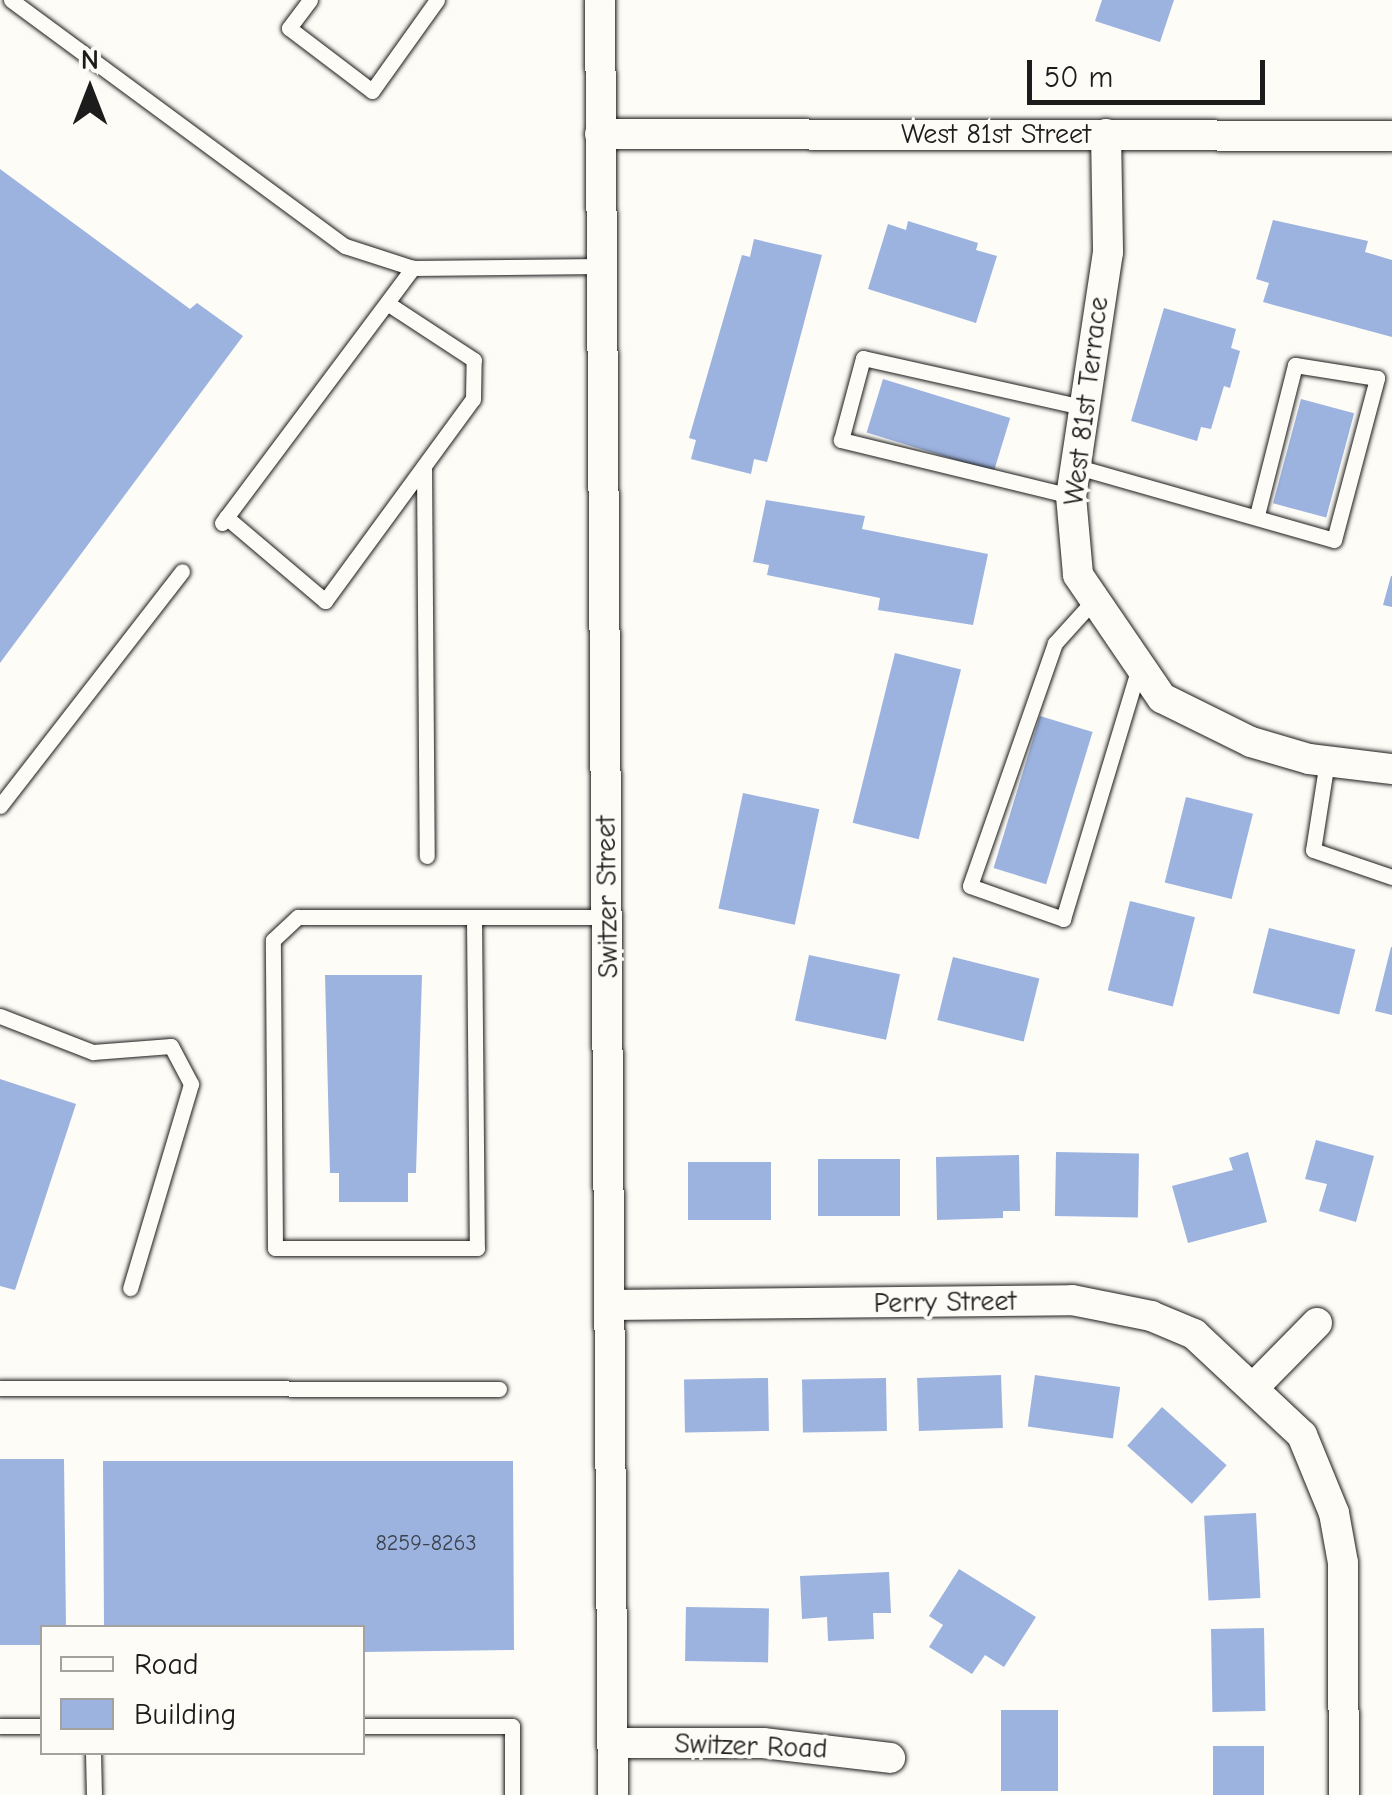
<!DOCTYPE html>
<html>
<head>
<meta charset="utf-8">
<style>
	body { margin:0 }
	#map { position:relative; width:1392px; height:1795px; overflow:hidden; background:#fdfcf7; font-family:"Comic Neue",sans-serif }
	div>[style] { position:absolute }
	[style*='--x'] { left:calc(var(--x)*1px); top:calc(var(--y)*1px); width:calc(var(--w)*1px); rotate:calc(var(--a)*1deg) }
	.building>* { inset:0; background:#9cb2df; transform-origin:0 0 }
	.roads { filter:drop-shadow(0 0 2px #1c1c1c) drop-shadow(0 0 2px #1c1c1c) }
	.lane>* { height:15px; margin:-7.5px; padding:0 7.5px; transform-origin:7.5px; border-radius:7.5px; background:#fdfcf7 }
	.street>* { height:30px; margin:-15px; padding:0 15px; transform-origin:15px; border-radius:15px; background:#fdfcf7 }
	span { translate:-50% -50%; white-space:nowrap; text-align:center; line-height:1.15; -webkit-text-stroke:8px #fdfcf7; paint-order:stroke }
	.number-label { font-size:22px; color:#3c424d }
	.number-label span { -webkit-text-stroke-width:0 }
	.street-label { font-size:28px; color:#1c1c1c }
	.legend { position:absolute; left:40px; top:1625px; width:325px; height:130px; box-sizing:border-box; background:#fdfcf7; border:2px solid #a3a29f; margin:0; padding:12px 18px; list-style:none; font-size:30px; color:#1c1c1c }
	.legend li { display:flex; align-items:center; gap:20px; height:50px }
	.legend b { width:50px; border:2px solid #a3a29f }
	.north { position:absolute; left:40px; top:40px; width:100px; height:100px; -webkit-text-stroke:8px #fdfcf7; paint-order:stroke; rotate:0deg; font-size:28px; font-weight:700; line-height:40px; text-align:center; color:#1c1c1c }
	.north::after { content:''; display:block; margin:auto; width:35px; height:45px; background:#1c1c1c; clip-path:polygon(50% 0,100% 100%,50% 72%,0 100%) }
	.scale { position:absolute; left:1027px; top:60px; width:238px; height:45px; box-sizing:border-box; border:5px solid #1c1c1c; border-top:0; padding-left:12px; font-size:30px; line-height:35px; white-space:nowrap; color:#1c1c1c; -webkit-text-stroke:8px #fdfcf7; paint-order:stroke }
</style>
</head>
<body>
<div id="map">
	<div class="building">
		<div style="clip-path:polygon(1102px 0,1174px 0,1160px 42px,1095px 21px)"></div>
		<div style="clip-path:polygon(0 169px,190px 309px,197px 303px,243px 336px,0 663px)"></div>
		<div style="clip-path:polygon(1273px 220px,1368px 241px,1365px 252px,1392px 260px,1392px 337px,1263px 302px,1269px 283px,1256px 279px)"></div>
		<div style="clip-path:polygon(908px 221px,978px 243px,976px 250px,997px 256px,976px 323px,868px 289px,888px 224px,906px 230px)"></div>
		<div style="clip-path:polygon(754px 239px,822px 255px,767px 462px,754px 459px,751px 474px,691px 459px,696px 440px,689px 438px,742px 255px,750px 257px)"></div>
		<div style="clip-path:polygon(1164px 308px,1236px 329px,1231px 348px,1240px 351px,1230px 388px,1224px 386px,1211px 429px,1201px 427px,1197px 441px,1131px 421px)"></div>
		<div style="left:883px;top:379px;width:133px;height:56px;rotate:17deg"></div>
		<div style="left:1301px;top:399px;width:55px;height:108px;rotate:15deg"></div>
		<div style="clip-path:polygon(766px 500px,865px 516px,862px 529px,988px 554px,973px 625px,878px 610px,880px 598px,767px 575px,769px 565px,753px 562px)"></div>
		<div style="clip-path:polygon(1391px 576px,1392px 576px,1392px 607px,1383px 605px)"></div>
		<div style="left:895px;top:653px;width:68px;height:175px;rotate:14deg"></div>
		<div style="left:1040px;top:716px;width:55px;height:159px;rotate:17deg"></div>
		<div style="left:743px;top:793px;width:78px;height:118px;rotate:12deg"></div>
		<div style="left:1186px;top:797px;width:69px;height:88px;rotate:14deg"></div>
		<div style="left:1130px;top:901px;width:67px;height:92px;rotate:14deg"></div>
		<div style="left:1269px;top:928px;width:89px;height:67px;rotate:14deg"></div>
		<div style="clip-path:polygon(1391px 947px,1392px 947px,1392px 1015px,1375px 1011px)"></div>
		<div style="left:809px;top:955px;width:93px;height:67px;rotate:12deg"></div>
		<div style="left:953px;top:957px;width:89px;height:65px;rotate:14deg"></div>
		<div style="clip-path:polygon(325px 975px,422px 975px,416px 1173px,408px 1173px,408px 1202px,339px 1202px,339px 1173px,330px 1173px)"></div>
		<div style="clip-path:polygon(0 1079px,76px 1104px,15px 1290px,0 1286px)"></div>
		<div style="clip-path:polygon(1316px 1140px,1374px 1156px,1356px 1222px,1319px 1211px,1327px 1184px,1305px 1179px)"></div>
		<div style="left:1056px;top:1152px;width:83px;height:64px;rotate:1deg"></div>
		<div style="clip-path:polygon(1248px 1152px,1267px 1222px,1188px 1243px,1172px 1186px,1233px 1170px,1229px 1158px)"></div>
		<div style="clip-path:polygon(1019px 1155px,1020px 1211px,1003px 1211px,1003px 1218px,937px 1220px,936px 1157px)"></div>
		<div style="left:900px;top:1159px;width:57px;height:82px;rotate:90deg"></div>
		<div style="left:688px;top:1162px;width:83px;height:58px"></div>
		<div style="left:1001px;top:1375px;width:53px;height:84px;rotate:88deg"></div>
		<div style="left:1035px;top:1375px;width:86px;height:52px;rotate:8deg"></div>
		<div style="left:768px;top:1378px;width:53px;height:84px;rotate:89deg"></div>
		<div style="left:886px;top:1378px;width:53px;height:84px;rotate:89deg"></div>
		<div style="left:1162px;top:1407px;width:87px;height:52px;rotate:42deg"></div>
		<div style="clip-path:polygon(0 1459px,64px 1459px,66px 1628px,42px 1628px,42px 1645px,0 1645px)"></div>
		<div style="clip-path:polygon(103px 1461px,513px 1461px,514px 1650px,362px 1652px,362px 1628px,104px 1628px)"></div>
		<div style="left:1256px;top:1513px;width:85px;height:52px;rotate:87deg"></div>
		<div style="clip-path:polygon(959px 1569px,1036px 1617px,1004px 1667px,985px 1655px,972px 1674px,929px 1647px,943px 1625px,929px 1616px)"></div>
		<div style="clip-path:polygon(889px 1572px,891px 1613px,873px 1613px,874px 1639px,828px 1641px,827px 1617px,802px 1619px,800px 1576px)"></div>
		<div style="left:686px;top:1607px;width:83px;height:54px;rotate:1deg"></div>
		<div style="left:1264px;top:1628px;width:83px;height:53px;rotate:89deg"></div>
		<div style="left:1058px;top:1710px;width:81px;height:57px;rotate:90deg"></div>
		<div style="left:1213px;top:1746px;width:51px;height:49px"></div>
	</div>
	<div class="roads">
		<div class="lane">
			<div style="--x:11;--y:0;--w:415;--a:36.4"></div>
			<div style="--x:345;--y:246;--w:71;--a:17.9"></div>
			<div style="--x:413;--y:268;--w:188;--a:-0.6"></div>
			<div style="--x:310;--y:0;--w:35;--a:127"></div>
			<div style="--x:289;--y:28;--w:104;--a:37.2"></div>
			<div style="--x:372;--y:91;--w:112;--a:-54.5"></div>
			<div style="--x:424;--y:466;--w:390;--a:89.6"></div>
			<div style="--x:1078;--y:467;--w:266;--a:15.9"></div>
			<div style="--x:1334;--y:540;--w:168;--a:-75.1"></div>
			<div style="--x:1377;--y:378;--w:83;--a:-171"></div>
			<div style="--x:1295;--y:365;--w:155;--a:104.2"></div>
			<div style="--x:1071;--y:496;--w:237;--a:-166.3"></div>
			<div style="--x:841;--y:440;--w:85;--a:-75"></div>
			<div style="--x:863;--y:358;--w:224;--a:12.6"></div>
			<div style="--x:226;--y:517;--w:130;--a:40.3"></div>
			<div style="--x:325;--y:601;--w:250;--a:-53.8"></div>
			<div style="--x:473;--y:399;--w:39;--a:-89"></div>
			<div style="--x:474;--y:360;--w:104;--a:-146.8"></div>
			<div style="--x:222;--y:523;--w:319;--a:-53.2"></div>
			<div style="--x:1093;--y:601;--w:57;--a:132.1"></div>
			<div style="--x:1055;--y:643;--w:257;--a:109.3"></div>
			<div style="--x:970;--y:886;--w:99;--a:19.5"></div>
			<div style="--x:1063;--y:919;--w:262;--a:-73.2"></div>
			<div style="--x:1327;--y:761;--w:90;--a:98.9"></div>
			<div style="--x:1313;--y:850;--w:83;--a:18.9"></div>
			<div style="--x:0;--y:806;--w:297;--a:-52.2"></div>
			<div style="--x:474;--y:917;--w:331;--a:89.5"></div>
			<div style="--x:477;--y:1248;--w:202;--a:180"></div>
			<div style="--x:275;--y:1248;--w:308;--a:-90.4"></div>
			<div style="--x:273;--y:940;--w:34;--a:-43"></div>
			<div style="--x:298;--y:917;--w:309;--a:0"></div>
			<div style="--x:0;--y:1016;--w:100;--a:21.2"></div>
			<div style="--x:93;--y:1052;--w:78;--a:-4.4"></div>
			<div style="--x:171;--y:1046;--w:43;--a:62.2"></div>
			<div style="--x:191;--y:1084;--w:213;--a:106.6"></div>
			<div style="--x:0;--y:1388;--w:499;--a:0.1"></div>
			<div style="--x:0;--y:1726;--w:42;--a:0"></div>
			<div style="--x:362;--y:1726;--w:150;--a:0"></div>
			<div style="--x:512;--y:1726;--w:69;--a:90"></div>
			<div style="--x:93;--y:1752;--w:43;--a:88.7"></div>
		</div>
		<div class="street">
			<div style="--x:600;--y:0;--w:1795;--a:89.59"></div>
			<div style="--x:600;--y:134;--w:792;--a:0.14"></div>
			<div style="--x:1106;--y:134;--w:118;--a:89"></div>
			<div style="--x:1108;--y:252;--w:247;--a:98.6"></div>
			<div style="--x:1071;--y:496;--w:79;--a:84.9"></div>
			<div style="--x:1078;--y:575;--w:149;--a:55.7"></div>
			<div style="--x:1162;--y:698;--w:99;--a:26.3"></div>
			<div style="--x:1251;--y:742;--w:60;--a:16.3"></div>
			<div style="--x:1309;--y:759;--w:84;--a:6.9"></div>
			<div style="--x:611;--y:1305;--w:461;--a:-0.6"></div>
			<div style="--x:1072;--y:1300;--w:81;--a:11.4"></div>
			<div style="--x:1151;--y:1316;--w:47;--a:22.7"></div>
			<div style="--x:1194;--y:1334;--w:148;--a:43.1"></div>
			<div style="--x:1302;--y:1435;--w:84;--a:67.7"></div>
			<div style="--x:1334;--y:1513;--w:51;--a:79.8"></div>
			<div style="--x:1343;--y:1563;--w:232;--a:89.8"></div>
			<div style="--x:1256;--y:1385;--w:87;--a:-45.5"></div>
			<div style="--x:612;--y:1743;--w:151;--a:0"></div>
			<div style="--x:763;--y:1743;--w:128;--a:6.7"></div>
		</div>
	</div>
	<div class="number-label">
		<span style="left:426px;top:1544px">8259-8263</span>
	</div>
	<div class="street-label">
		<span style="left:996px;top:134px">West 81st Street</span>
		<span style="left:1086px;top:401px;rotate:-83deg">West 81st Terrace</span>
		<span style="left:607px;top:897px;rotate:-91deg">Switzer Street</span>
		<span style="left:945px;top:1302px;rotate:-1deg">Perry Street</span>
		<span style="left:751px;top:1746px;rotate:2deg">Switzer Road</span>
	</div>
	<ul class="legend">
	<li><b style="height:12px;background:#fdfcf7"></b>Road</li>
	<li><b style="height:28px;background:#9cb2df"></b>Building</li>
	</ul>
	<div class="north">N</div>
	<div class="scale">50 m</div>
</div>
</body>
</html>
